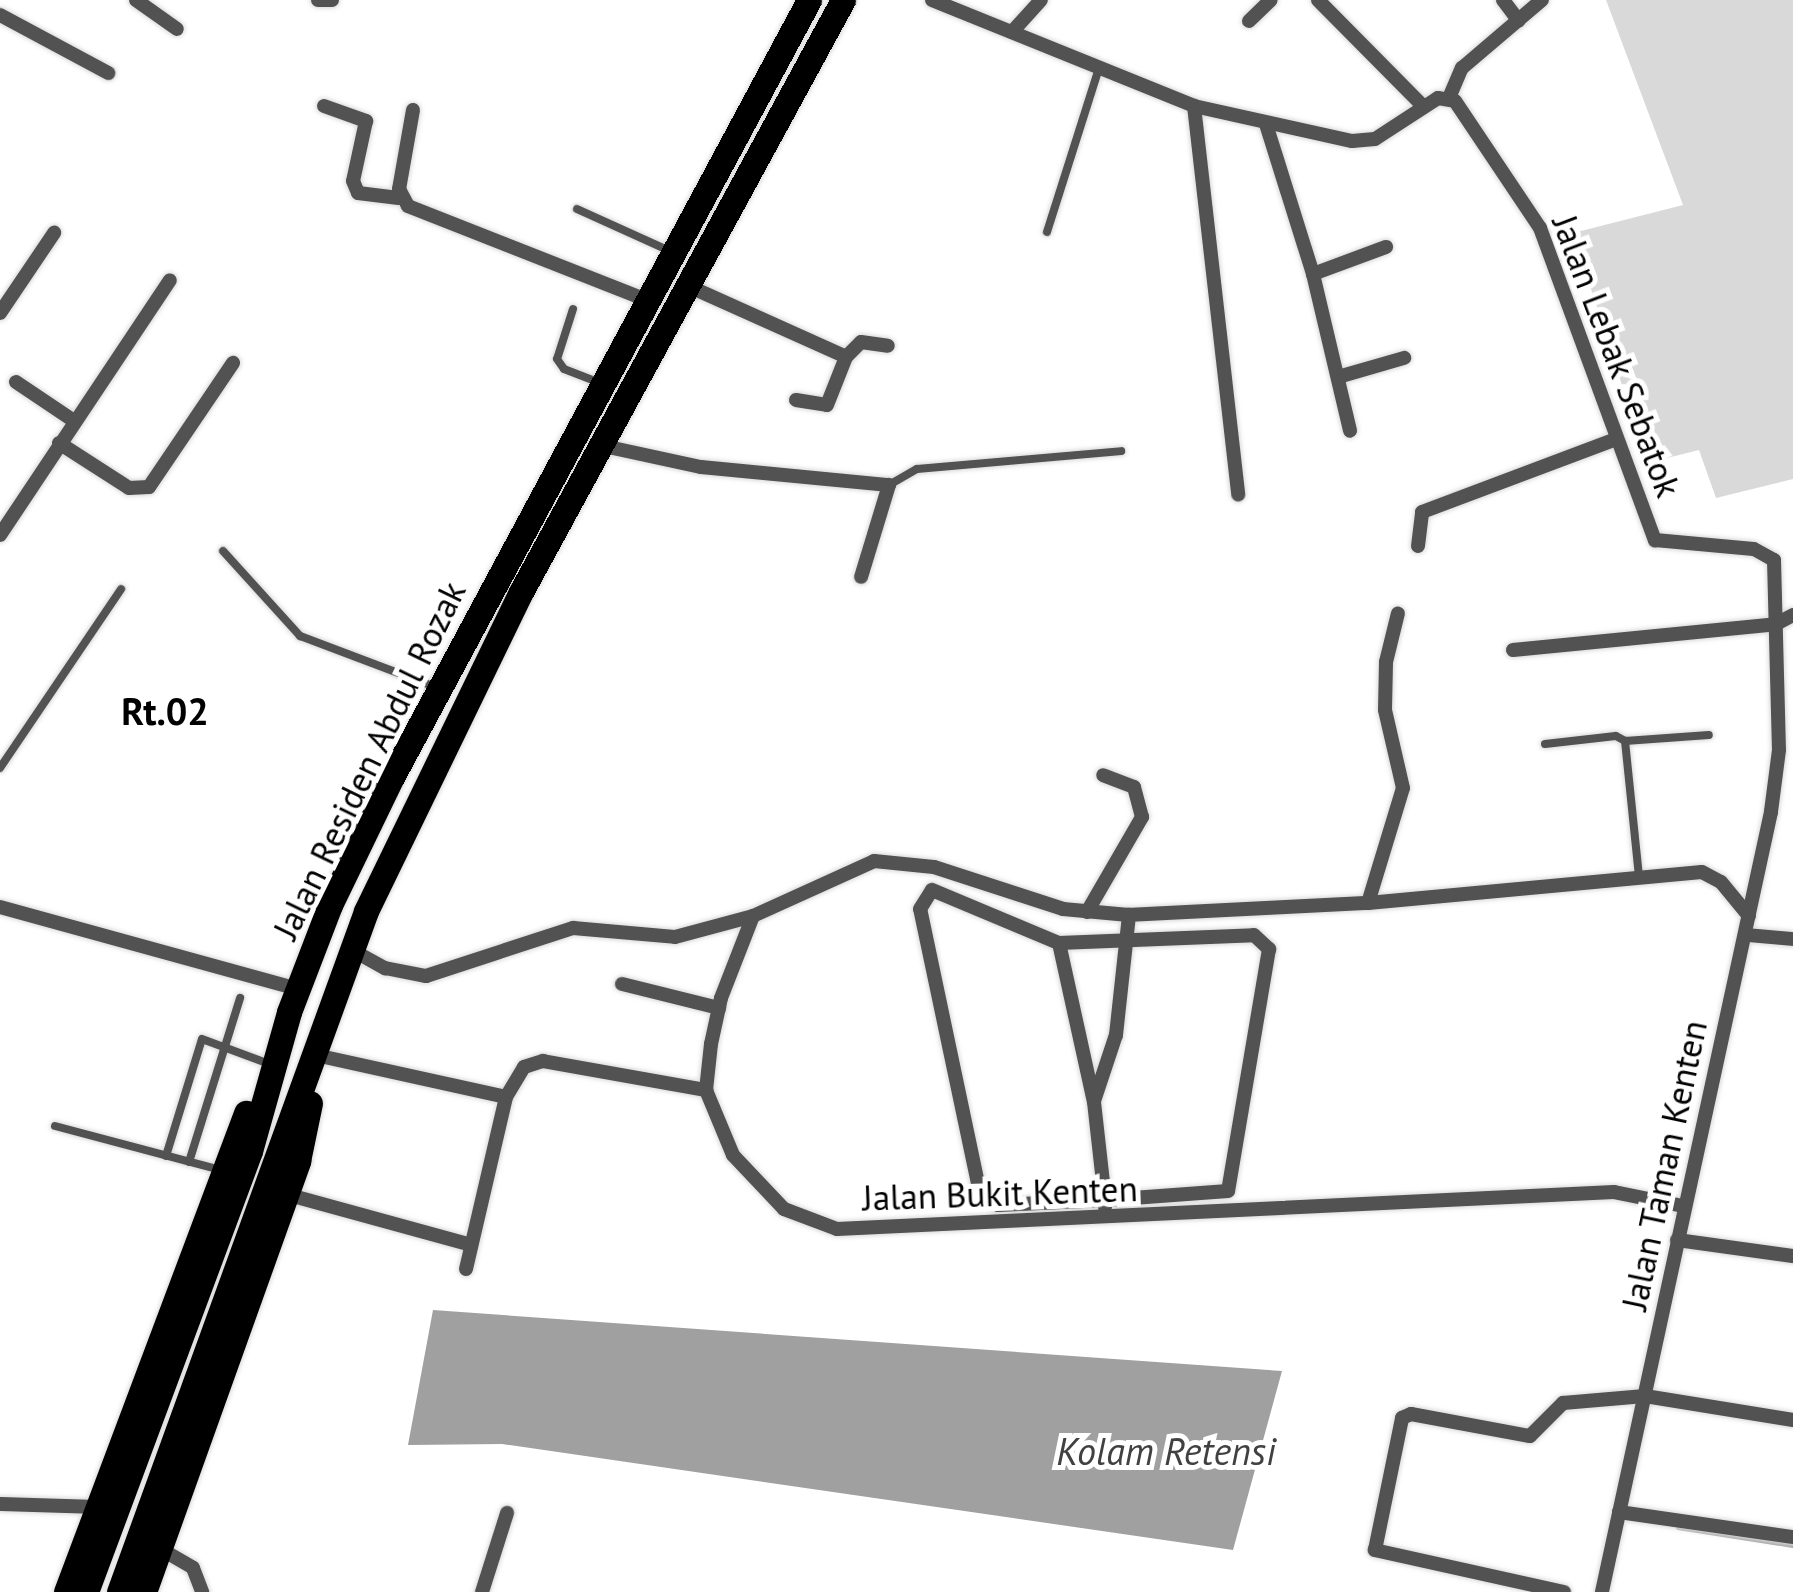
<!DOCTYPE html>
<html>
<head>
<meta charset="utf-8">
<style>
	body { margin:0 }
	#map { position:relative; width:1793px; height:1592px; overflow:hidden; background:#fff; font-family:"PT Sans",sans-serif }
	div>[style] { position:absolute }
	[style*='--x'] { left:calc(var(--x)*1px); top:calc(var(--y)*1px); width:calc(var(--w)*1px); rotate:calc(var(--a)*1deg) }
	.green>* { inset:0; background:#d9d9d9 }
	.water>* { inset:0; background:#a0a0a0 }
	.stream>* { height:5px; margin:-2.5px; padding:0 2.5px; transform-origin:2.5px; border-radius:2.5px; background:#a0a0a0 }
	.roads { filter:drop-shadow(0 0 2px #dbdbdb) drop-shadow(0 0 2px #dbdbdb) }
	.lane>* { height:8px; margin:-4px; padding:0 4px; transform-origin:4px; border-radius:4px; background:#525252 }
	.street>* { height:14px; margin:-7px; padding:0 7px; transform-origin:7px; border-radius:7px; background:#525252 }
	.highway>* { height:25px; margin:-12.5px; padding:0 12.5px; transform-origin:12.5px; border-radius:12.5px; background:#000 }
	span { translate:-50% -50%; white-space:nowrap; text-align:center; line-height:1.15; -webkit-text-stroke:10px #fff; paint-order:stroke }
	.street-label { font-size:35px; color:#000 }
	.neighbourhood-label { font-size:38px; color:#000; font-weight:700 }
	.water-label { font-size:38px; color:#414141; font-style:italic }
</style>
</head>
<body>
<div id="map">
	<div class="green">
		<div style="clip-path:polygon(1606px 0,1793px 0,1793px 479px,1716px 498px,1699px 450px,1647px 463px,1573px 233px,1683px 205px)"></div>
	</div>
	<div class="water">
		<div style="clip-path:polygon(433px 1310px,1282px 1371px,1233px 1550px,502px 1444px,408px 1445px)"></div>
	</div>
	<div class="stream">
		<div style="--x:1678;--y:1527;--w:116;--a:8.9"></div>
	</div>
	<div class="roads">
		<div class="lane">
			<div style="--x:577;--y:209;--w:100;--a:24.3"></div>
			<div style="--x:1047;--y:232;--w:172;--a:-72.4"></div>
			<div style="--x:573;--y:309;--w:52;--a:107.7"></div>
			<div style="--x:557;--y:359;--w:12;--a:55"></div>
			<div style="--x:564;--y:369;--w:36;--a:21"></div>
			<div style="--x:889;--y:485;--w:32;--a:-30"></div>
			<div style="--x:917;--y:469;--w:205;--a:-5"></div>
			<div style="--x:223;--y:551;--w:115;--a:47.8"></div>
			<div style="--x:300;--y:636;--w:144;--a:20.7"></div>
			<div style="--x:1625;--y:741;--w:84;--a:-4.1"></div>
			<div style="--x:1545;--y:744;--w:71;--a:-6.4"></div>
			<div style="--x:1616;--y:736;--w:10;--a:29"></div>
			<div style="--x:1625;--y:741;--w:136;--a:84.1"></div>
			<div style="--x:0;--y:768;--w:216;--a:-55.9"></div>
			<div style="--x:55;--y:1126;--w:171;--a:14.9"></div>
			<div style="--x:166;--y:1156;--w:122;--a:-72.9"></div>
			<div style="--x:202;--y:1039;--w:69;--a:20.3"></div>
			<div style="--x:189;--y:1162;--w:172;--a:-72.7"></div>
		</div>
		<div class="street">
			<div style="--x:136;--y:0;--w:50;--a:35.3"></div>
			<div style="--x:318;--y:0;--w:14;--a:0"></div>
			<div style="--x:932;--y:0;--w:283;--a:22"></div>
			<div style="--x:1194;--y:106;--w:162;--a:12.5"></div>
			<div style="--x:1352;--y:141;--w:23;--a:-5"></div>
			<div style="--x:1375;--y:139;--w:75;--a:-33.1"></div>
			<div style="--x:1438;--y:98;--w:17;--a:10"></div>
			<div style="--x:1455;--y:101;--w:153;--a:56.2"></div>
			<div style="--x:1540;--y:228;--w:333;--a:69.8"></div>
			<div style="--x:1655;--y:540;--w:99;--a:5.2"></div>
			<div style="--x:1754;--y:549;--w:23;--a:29"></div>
			<div style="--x:1774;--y:560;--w:190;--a:88.5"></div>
			<div style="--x:1779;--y:750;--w:63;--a:97.4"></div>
			<div style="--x:1771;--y:812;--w:798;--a:102.23"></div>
			<div style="--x:1318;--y:0;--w:149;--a:45.3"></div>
			<div style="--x:1503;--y:0;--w:26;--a:53"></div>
			<div style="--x:0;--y:15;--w:123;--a:28.2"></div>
			<div style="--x:1249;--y:21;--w:30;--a:-44"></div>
			<div style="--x:1012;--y:32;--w:43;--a:-47.8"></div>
			<div style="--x:1449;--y:98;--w:33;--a:-67"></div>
			<div style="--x:1462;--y:68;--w:105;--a:-40.4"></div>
			<div style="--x:324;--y:106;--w:45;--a:19.7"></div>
			<div style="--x:366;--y:121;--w:61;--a:102.2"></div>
			<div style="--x:353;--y:181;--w:13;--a:67"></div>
			<div style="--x:358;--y:193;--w:41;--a:7"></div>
			<div style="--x:1194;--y:106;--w:391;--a:83.5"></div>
			<div style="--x:413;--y:110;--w:80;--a:100"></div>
			<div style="--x:399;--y:189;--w:19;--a:62"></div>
			<div style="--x:408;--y:206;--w:257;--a:21.5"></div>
			<div style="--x:1266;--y:124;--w:157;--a:72.6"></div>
			<div style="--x:1313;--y:274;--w:161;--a:76.7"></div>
			<div style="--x:1313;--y:274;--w:78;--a:-20.3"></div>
			<div style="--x:686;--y:285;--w:175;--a:24.2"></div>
			<div style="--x:846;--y:357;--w:21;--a:-45"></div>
			<div style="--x:861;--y:342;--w:27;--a:8"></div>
			<div style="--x:0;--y:313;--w:97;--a:-56"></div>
			<div style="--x:1338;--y:377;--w:69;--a:-16.1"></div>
			<div style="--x:16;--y:382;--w:70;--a:33.9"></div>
			<div style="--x:796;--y:400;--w:31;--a:9"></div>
			<div style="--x:827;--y:405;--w:52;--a:-68.4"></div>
			<div style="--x:59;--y:443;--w:83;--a:32.7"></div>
			<div style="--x:129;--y:488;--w:20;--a:-3"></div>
			<div style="--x:149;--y:487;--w:150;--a:-55.9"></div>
			<div style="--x:599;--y:445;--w:104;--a:12.2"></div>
			<div style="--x:701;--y:467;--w:189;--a:5.5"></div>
			<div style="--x:889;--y:485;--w:96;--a:106.9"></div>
			<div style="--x:0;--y:535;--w:306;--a:-56.3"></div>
			<div style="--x:1418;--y:546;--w:34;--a:-83"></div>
			<div style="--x:1422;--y:512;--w:205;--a:-20.6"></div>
			<div style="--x:1513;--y:650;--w:264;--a:-5.6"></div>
			<div style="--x:1776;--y:624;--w:19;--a:-28"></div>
			<div style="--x:932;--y:890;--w:138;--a:22.7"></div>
			<div style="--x:1059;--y:943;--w:163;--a:77.6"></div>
			<div style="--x:1094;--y:1102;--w:99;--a:83.6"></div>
			<div style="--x:1105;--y:1200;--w:107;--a:177.3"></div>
			<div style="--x:998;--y:1205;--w:22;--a:-146"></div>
			<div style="--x:980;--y:1193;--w:290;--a:-101.9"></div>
			<div style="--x:920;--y:909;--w:22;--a:-58"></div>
			<div style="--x:1368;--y:903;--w:120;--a:-73.1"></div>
			<div style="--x:1403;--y:788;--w:80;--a:-103"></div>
			<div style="--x:1385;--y:710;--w:48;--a:-88.8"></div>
			<div style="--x:1386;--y:662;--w:50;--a:-76.2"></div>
			<div style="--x:0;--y:907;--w:308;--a:15.4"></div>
			<div style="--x:1087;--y:912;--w:110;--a:-59.9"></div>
			<div style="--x:1142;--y:817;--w:31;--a:-105"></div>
			<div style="--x:1134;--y:787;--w:33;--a:-159"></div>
			<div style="--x:1747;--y:935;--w:46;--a:5"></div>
			<div style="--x:1059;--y:943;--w:195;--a:-2.3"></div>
			<div style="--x:1254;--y:935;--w:21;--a:43"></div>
			<div style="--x:1269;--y:949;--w:245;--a:99.6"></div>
			<div style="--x:1228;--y:1191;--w:123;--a:175.8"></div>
			<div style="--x:1105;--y:1200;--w:7;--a:90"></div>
			<div style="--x:352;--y:950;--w:38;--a:29"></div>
			<div style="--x:385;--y:968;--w:42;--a:11"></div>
			<div style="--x:426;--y:976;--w:155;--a:-18.1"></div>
			<div style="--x:573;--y:928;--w:102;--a:5"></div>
			<div style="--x:675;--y:937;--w:81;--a:-15.1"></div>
			<div style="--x:622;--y:984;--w:100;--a:13.9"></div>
			<div style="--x:320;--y:1056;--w:190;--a:12.4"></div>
			<div style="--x:1094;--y:1101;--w:70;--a:-71.6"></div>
			<div style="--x:1116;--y:1035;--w:121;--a:-83.8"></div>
			<div style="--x:286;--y:1194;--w:192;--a:15.4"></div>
			<div style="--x:1683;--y:1206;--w:70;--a:-168.5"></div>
			<div style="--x:1614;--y:1192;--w:778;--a:177.27"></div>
			<div style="--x:837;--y:1229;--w:57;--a:-159.3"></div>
			<div style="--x:784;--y:1209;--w:74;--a:-133.4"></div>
			<div style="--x:733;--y:1155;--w:70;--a:-112.6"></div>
			<div style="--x:706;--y:1090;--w:46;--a:-83.8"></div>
			<div style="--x:711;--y:1044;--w:47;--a:-77.7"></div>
			<div style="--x:721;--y:998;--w:88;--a:-68.7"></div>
			<div style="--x:753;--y:916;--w:133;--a:-24.4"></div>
			<div style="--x:874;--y:861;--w:60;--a:5.7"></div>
			<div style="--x:934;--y:867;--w:136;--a:18"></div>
			<div style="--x:1063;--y:909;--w:66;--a:5.2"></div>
			<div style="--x:1129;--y:915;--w:239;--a:-2.9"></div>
			<div style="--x:1368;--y:903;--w:335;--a:-5.3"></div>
			<div style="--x:1702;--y:872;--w:21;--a:28"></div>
			<div style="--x:1721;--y:882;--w:44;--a:50.5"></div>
			<div style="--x:1677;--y:1240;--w:117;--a:7.9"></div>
			<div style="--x:466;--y:1269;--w:177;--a:-76.9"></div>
			<div style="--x:506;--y:1097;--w:35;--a:-59"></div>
			<div style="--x:524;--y:1067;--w:20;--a:-18"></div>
			<div style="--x:543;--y:1061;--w:166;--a:10.1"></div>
			<div style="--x:0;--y:1504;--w:99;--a:1.7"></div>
			<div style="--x:1619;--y:1512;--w:176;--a:8.2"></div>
			<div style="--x:159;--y:1548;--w:39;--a:30"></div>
			<div style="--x:193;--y:1568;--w:26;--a:69"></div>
			<div style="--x:482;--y:1592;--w:83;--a:-72.4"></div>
			<div style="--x:1564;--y:1592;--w:194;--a:-167.5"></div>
			<div style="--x:1375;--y:1550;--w:135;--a:-78.4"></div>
			<div style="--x:1402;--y:1418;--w:10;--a:-24"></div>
			<div style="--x:1411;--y:1414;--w:121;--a:10.5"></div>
			<div style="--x:1530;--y:1436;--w:47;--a:-45"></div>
			<div style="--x:1563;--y:1403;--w:82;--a:-4.9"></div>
			<div style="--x:1645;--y:1396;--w:150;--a:9.2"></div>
		</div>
		<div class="highway">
			<div style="--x:66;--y:1592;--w:512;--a:-69.4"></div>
			<div style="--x:86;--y:1592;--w:471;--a:-69.6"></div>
			<div style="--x:250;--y:1151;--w:144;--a:-74.3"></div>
			<div style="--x:289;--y:1012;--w:115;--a:-69"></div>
			<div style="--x:330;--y:905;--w:140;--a:-64.2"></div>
			<div style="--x:391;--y:779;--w:884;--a:-61.78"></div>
			<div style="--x:119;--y:1592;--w:724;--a:-70.06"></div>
			<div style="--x:366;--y:911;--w:355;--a:-64.1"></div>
			<div style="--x:521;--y:592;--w:674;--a:-61.46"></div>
			<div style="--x:144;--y:1592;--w:458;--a:-70.3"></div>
			<div style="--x:298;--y:1161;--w:59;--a:-78.3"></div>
		</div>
	</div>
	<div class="street-label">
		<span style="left:1617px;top:356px;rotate:69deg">Jalan Lebak Sebatok</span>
		<span style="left:369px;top:760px;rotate:-64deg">Jalan Residen Abdul Rozak</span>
		<span style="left:1664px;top:1165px;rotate:-78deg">Jalan Taman Kenten</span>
		<span style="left:1000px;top:1193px;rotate:-2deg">Jalan Bukit Kenten</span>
	</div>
	<div class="neighbourhood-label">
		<span style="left:165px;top:711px">Rt.02</span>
	</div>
	<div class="water-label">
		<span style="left:1166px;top:1451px">Kolam Retensi</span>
	</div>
</div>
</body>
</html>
